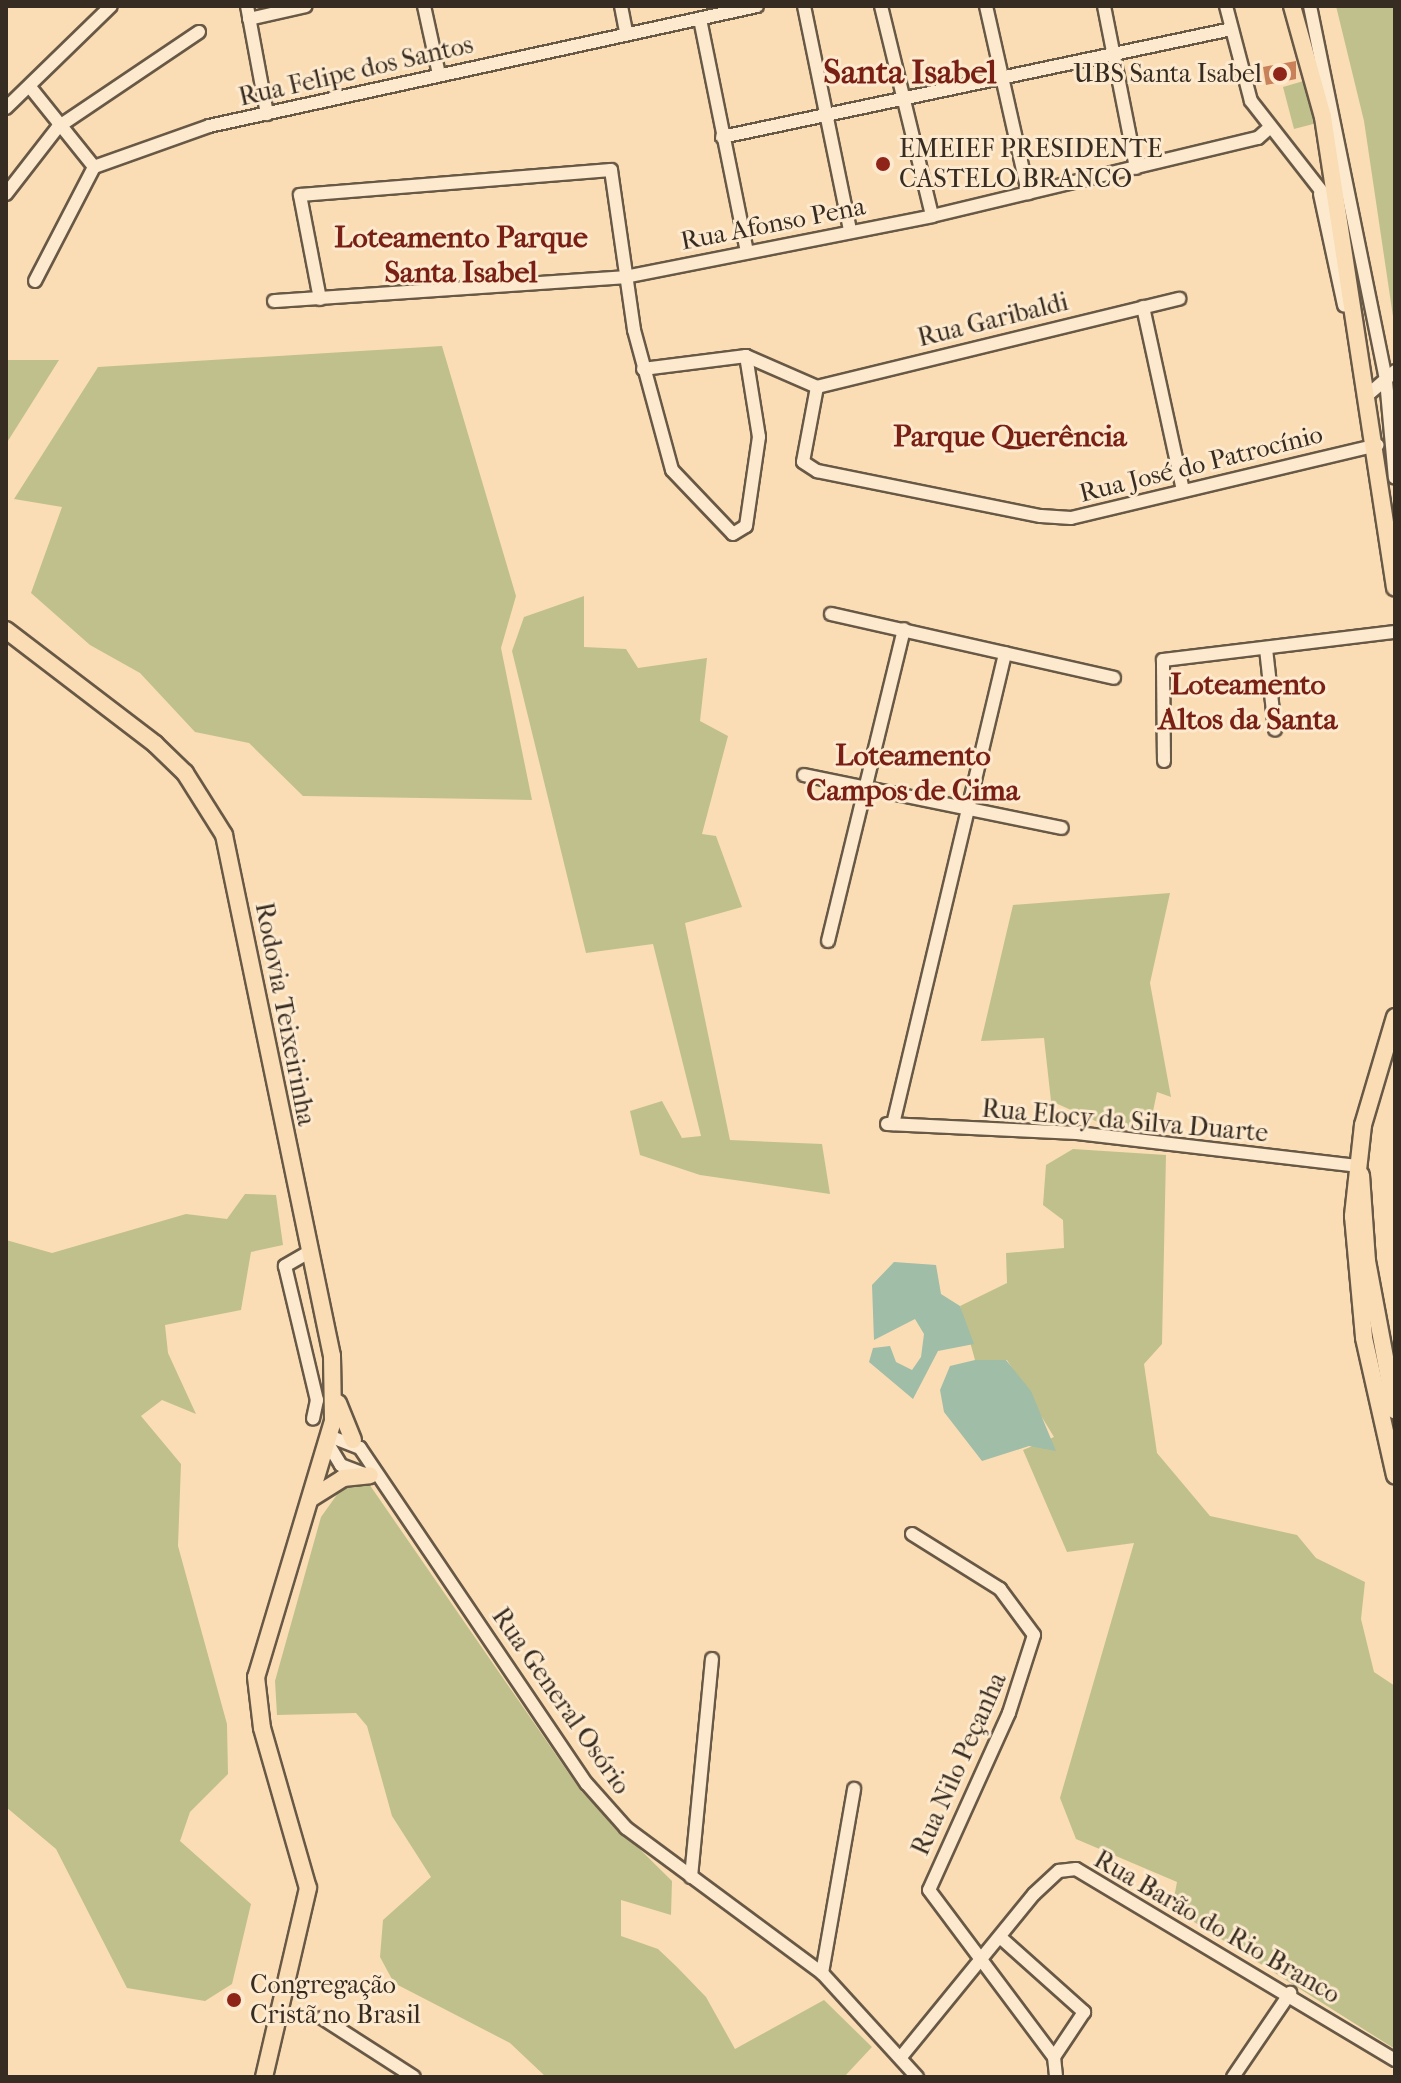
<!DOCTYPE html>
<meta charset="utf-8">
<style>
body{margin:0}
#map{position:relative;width:1401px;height:2083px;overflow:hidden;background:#faddb4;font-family:"IM FELL French Canon",serif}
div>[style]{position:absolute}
.green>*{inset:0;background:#c0c08c}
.water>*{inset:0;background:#9fbda7}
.building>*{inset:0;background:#c88159}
.roads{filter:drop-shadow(2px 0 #685846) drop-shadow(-2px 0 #685846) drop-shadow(0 2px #685846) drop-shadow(0 -2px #685846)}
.minor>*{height:12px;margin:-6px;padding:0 6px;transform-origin:6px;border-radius:6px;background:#fce9ce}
.major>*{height:16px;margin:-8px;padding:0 8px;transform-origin:8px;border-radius:8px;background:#faddb4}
.dots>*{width:22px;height:22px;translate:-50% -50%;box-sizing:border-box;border:4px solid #fce9ce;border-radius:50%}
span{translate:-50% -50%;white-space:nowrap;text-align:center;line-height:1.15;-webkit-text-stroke:6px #fce9ce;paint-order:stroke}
.street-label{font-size:26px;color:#372c21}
.poi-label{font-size:26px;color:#372c21}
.right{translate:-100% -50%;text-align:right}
.left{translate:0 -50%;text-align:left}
.quarter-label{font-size:30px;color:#7a1f14;font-weight:700}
.district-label{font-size:34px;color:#7a1f14;font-weight:700}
.frame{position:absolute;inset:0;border:8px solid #372c21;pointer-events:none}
</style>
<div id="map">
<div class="green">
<div style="clip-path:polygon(1336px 6px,1395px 6px,1395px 330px,1364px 121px)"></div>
<div style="clip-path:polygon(1307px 80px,1317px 123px,1294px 129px,1283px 87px)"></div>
<div style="clip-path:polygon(442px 346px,516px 596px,501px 648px,532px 800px,303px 796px,249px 743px,195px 732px,140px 673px,90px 645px,31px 593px,62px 507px,14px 499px,98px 367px)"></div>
<div style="clip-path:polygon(6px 360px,59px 360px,6px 444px)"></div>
<div style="clip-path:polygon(584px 596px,584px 647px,626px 649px,638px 668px,707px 658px,700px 721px,728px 736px,702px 834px,716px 836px,742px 907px,685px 923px,730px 1140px,822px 1144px,830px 1194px,700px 1175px,640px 1155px,630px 1111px,662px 1101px,682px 1138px,701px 1136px,653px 944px,586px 953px,512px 651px,524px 617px)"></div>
<div style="clip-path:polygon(1170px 893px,1150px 983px,1171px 1097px,1157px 1092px,1149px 1131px,1100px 1123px,1051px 1101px,1044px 1038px,981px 1041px,1013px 905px)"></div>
<div style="clip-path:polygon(1073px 1149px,1166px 1155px,1162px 1344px,1144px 1364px,1157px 1453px,1210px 1516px,1297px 1535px,1316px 1558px,1365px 1582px,1361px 1619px,1374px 1672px,1395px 1686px,1395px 2049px,1172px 1908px,1177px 1882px,1076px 1839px,1060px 1798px,1134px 1543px,1067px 1552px,1023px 1450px,1054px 1437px,1007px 1360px,975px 1360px,960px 1306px,1007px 1283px,1006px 1253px,1064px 1248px,1063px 1220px,1043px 1205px,1046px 1165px)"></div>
<div style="clip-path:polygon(245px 1194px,276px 1195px,283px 1245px,251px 1252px,241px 1310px,165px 1325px,168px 1353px,196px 1414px,162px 1400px,141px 1416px,181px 1464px,178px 1546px,227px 1724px,228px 1774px,190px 1812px,180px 1841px,251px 1904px,232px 1984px,205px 2001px,127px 1988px,56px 1849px,6px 1807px,6px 1240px,52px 1253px,186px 1214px,227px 1219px)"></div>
<div style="clip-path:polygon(367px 1481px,581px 1791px,672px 1881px,671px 1915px,621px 1900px,621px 1936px,658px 1949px,677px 1967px,706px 1997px,735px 2049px,824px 2000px,872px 2047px,844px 2077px,546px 2077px,510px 2043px,394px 1983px,380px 1957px,383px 1920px,431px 1877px,392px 1816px,367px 1726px,356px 1713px,277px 1715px,275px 1681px,321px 1517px,341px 1489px)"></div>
</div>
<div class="water">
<div style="clip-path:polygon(894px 1262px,936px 1265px,941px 1294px,960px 1306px,974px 1344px,938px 1351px,913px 1399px,869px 1362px,873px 1348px,890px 1346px,896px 1362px,912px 1370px,921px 1357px,924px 1334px,915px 1319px,874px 1340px,872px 1285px)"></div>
<div style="clip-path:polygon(975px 1360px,1006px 1360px,1031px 1391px,1056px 1451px,1029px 1446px,982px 1461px,944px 1412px,940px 1390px,950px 1366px)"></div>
</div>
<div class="building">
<div style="clip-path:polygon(1296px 61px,1296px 79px,1266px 85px,1263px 67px)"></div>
</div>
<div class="roads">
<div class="minor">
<div style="left:247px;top:6px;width:110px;rotate:79.5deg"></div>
<div style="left:424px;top:6px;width:70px;rotate:77.6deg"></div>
<div style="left:621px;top:6px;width:25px;rotate:79deg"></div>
<div style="left:804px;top:6px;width:229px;rotate:78.4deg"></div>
<div style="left:881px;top:6px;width:216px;rotate:76.3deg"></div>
<div style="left:986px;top:6px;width:192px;rotate:77.3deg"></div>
<div style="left:1104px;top:6px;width:165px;rotate:78.8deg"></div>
<div style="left:1226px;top:6px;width:98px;rotate:75.3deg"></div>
<div style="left:1251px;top:101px;width:140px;rotate:52deg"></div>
<div style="left:1310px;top:6px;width:382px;rotate:78.5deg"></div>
<div style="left:1386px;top:380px;width:98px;rotate:84.8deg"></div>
<div style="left:249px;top:19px;width:58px;rotate:-12.8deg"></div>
<div style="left:700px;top:19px;width:238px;rotate:78.6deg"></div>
<div style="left:30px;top:87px;width:102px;rotate:51.3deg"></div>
<div style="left:6px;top:108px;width:146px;rotate:-44.2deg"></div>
<div style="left:722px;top:137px;width:521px;rotate:-11.96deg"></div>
<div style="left:6px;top:194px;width:85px;rotate:-52.2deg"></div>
<div style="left:58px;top:127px;width:170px;rotate:-34deg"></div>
<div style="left:1320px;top:194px;width:114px;rotate:77.8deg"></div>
<div style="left:35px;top:281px;width:128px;rotate:-62.6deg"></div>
<div style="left:94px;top:167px;width:122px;rotate:-19.6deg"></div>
<div style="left:209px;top:126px;width:561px;rotate:-12.35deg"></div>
<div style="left:320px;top:299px;width:106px;rotate:-100.9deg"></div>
<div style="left:300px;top:195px;width:312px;rotate:-4.6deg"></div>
<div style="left:611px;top:170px;width:162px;rotate:81.8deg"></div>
<div style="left:634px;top:330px;width:145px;rotate:74.8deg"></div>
<div style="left:672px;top:470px;width:88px;rotate:46.4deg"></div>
<div style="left:733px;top:534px;width:15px;rotate:-32deg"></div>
<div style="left:746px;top:526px;width:90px;rotate:-81.7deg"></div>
<div style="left:759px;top:437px;width:82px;rotate:-99.1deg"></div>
<div style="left:274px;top:301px;width:352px;rotate:-3.9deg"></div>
<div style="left:625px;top:277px;width:313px;rotate:-11.2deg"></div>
<div style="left:932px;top:216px;width:335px;rotate:-13.5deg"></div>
<div style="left:1258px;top:138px;width:15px;rotate:-42deg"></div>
<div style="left:1143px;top:307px;width:187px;rotate:77.7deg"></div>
<div style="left:643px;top:369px;width:104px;rotate:-7.2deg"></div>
<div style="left:746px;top:356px;width:77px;rotate:23.6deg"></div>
<div style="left:817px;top:387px;width:76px;rotate:100.6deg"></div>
<div style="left:803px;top:462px;width:17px;rotate:33deg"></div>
<div style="left:817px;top:471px;width:228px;rotate:11.4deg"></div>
<div style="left:1041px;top:516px;width:30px;rotate:4deg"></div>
<div style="left:1071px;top:518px;width:315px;rotate:-13.4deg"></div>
<div style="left:817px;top:387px;width:373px;rotate:-13.7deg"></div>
<div style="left:1370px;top:393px;width:33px;rotate:-41deg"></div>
<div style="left:831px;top:614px;width:290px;rotate:12.7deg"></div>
<div style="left:1266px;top:649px;width:81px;rotate:83.6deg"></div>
<div style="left:1164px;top:761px;width:101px;rotate:-90.6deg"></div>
<div style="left:1163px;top:660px;width:234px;rotate:-6.9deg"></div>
<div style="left:804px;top:775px;width:263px;rotate:11.6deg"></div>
<div style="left:828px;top:941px;width:321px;rotate:-76.3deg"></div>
<div style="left:887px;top:1124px;width:190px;rotate:2.7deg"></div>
<div style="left:1077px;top:1133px;width:284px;rotate:6.7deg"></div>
<div style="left:893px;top:1124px;width:484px;rotate:-76.6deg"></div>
<div style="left:309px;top:1252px;width:28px;rotate:150deg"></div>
<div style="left:285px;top:1266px;width:138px;rotate:76.6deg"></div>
<div style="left:317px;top:1400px;width:19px;rotate:102deg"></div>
<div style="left:329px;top:1436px;width:33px;rotate:21deg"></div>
<div style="left:360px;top:1448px;width:405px;rotate:56deg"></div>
<div style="left:587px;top:1784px;width:59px;rotate:48.4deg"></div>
<div style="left:626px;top:1828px;width:244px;rotate:36.5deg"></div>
<div style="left:822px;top:1973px;width:141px;rotate:47.6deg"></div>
<div style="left:327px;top:1442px;width:27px;rotate:59deg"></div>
<div style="left:341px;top:1465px;width:26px;rotate:21deg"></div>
<div style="left:912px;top:1534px;width:104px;rotate:32deg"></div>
<div style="left:1000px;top:1589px;width:57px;rotate:53.5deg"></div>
<div style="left:1034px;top:1635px;width:82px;rotate:107.8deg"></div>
<div style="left:1009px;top:1713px;width:194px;rotate:114.3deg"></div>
<div style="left:929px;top:1890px;width:209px;rotate:53.2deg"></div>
<div style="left:1054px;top:2057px;width:20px;rotate:84deg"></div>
<div style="left:691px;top:1877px;width:219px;rotate:-84.5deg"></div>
<div style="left:1000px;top:1937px;width:113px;rotate:41.8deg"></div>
<div style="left:1084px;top:2012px;width:54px;rotate:123.7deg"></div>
<div style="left:822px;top:1973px;width:187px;rotate:-80.1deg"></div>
<div style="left:322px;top:2018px;width:109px;rotate:32.7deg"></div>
<div style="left:901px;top:2057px;width:210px;rotate:-50.8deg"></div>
<div style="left:1034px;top:1894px;width:34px;rotate:-43deg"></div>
<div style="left:1059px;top:1871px;width:17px;rotate:-7deg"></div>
<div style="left:1076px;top:1869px;width:372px;rotate:30.9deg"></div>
<div style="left:1233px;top:2077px;width:102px;rotate:-55.8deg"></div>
</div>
<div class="major">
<div style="left:1292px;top:6px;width:115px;rotate:74.4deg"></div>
<div style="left:1323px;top:117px;width:476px;rotate:81.3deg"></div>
<div style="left:6px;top:630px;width:188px;rotate:37.4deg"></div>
<div style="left:155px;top:744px;width:42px;rotate:44deg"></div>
<div style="left:185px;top:773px;width:73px;rotate:57.8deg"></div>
<div style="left:224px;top:835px;width:532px;rotate:78.29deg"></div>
<div style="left:332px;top:1356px;width:65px;rotate:89.1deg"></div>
<div style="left:333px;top:1421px;width:267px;rotate:106.7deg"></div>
<div style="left:256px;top:1677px;width:51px;rotate:83.3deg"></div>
<div style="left:262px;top:1728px;width:166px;rotate:74deg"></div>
<div style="left:308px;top:1888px;width:194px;rotate:103.1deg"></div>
<div style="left:1395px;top:1017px;width:113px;rotate:106.5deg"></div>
<div style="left:1363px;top:1125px;width:92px;rotate:96.3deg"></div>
<div style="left:1353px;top:1216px;width:122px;rotate:84.8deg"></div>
<div style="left:1364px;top:1338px;width:141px;rotate:77.3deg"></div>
<div style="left:1361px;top:1175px;width:86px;rotate:86deg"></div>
<div style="left:1367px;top:1261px;width:152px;rotate:79.4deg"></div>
<div style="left:338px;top:1403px;width:40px;rotate:68deg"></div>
<div style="left:310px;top:1499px;width:39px;rotate:-32deg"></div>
<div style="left:343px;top:1478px;width:27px;rotate:-6deg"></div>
</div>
</div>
<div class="dots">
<div style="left:1280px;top:74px;background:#8f2418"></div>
<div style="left:883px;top:164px;background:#8f2418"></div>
<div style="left:234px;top:2000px;background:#8f2418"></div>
</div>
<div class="street-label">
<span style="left:356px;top:71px;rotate:-13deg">Rua Felipe dos Santos</span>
<span style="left:773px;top:224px;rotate:-11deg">Rua Afonso Pena</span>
<span style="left:993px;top:320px;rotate:-14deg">Rua Garibaldi</span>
<span style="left:1201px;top:464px;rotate:-14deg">Rua José do Patrocínio</span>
<span style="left:285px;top:1014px;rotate:79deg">Rodovia Teixeirinha</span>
<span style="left:1125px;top:1121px;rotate:5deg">Rua Elocy da Silva Duarte</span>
<span style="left:561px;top:1701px;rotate:55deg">Rua General Osório</span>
<span style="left:959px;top:1764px;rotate:-66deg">Rua Nilo Peçanha</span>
<span style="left:1217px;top:1927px;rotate:30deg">Rua Barão do Rio Branco</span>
</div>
<div class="poi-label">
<span class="right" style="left:1262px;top:74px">UBS Santa Isabel</span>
<span class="left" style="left:899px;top:164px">EMEIEF PRESIDENTE<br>CASTELO BRANCO</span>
<span class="left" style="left:250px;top:2000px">Congregação<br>Cristã no Brasil</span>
</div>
<div class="quarter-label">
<span style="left:461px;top:255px">Loteamento Parque<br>Santa Isabel</span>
<span style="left:1010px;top:437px">Parque Querência</span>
<span style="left:1248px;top:702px">Loteamento<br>Altos da Santa</span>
<span style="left:913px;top:773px">Loteamento<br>Campos de Cima</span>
</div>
<div class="district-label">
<span style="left:910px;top:73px">Santa Isabel</span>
</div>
<div class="frame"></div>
</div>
